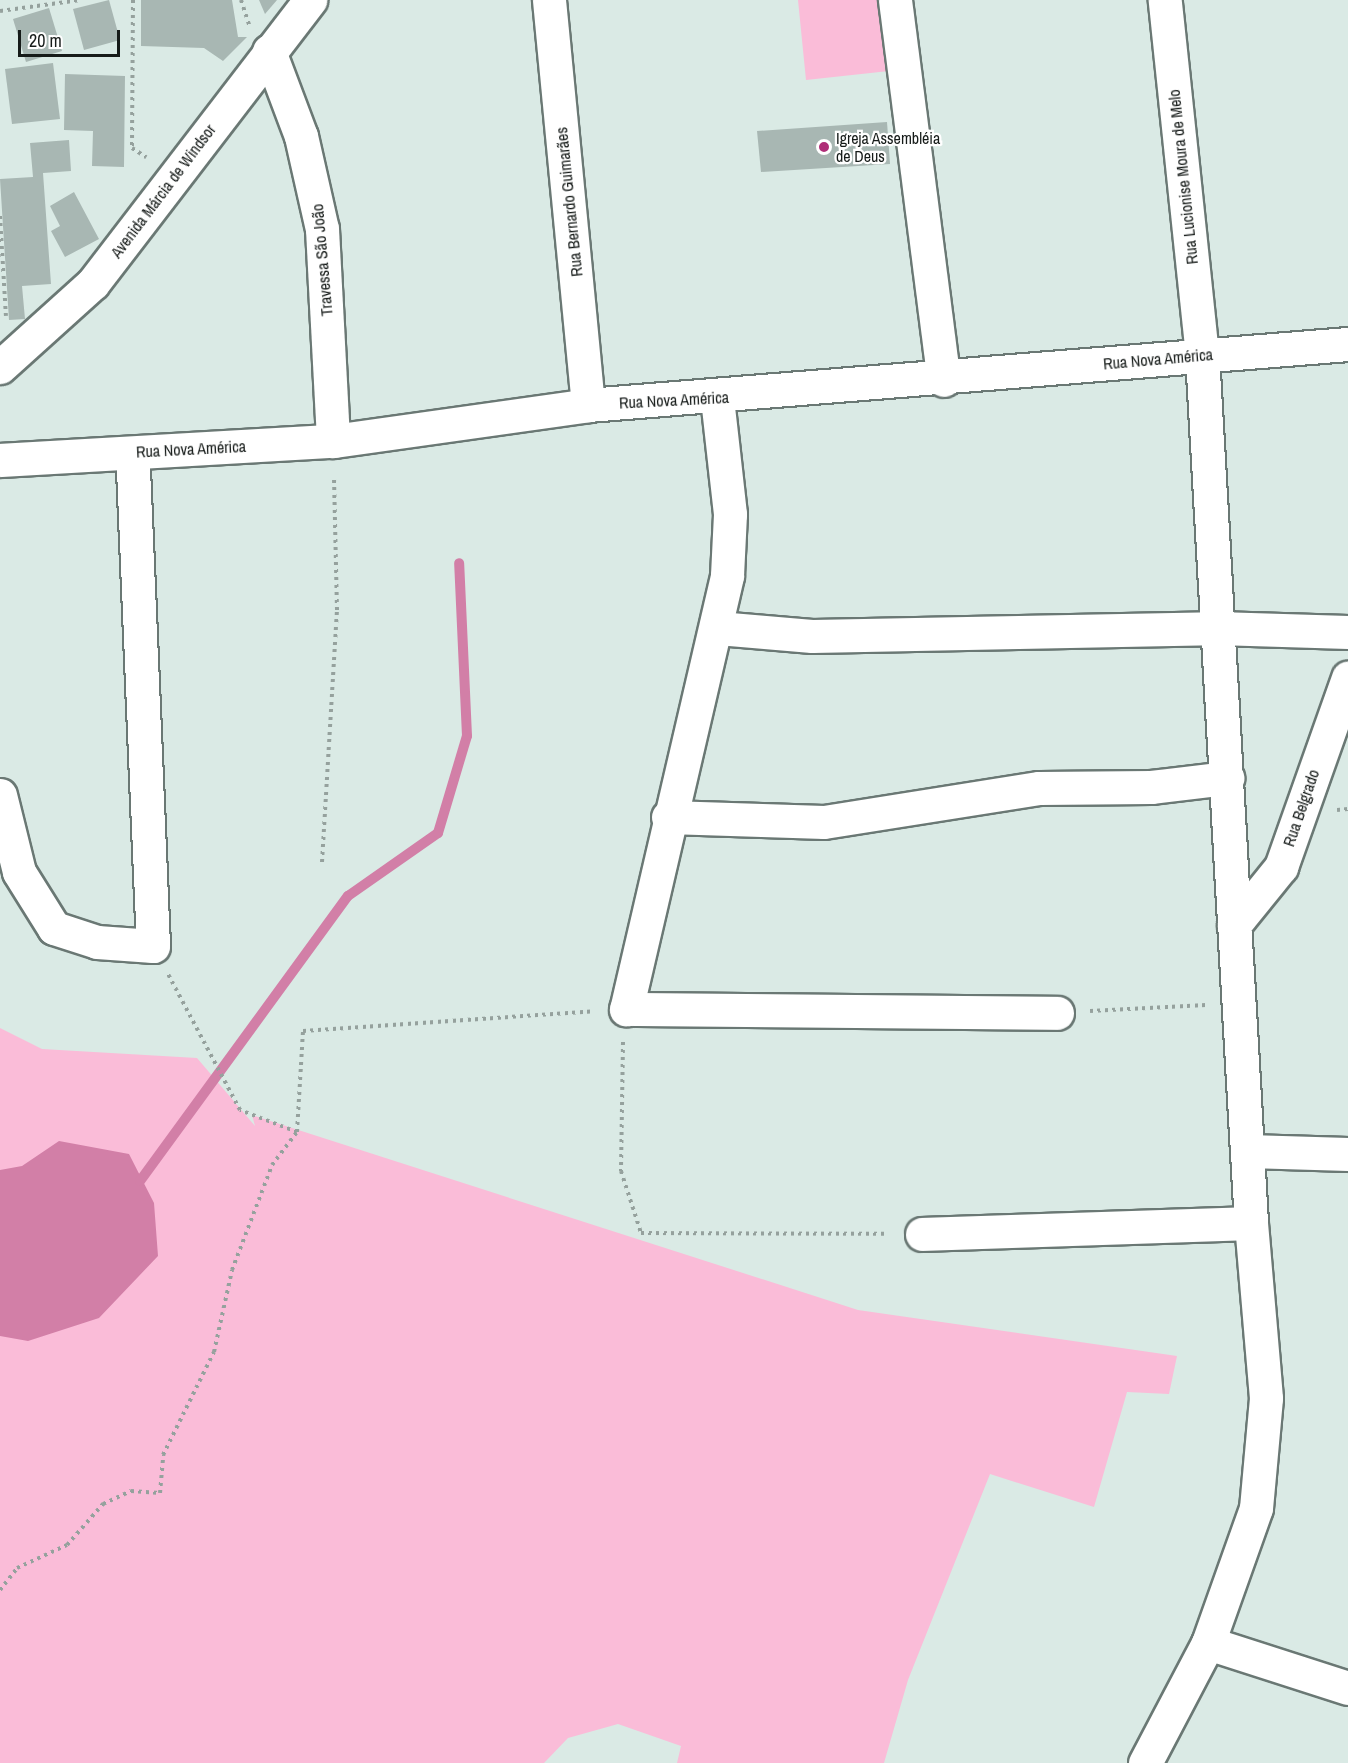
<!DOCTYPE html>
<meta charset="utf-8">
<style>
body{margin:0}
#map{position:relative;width:1348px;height:1763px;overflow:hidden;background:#daeae5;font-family:"Archivo Narrow",sans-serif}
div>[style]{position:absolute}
.green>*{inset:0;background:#fabcd8}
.water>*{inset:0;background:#d27fa7}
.stream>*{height:10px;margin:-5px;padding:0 5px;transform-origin:5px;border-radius:5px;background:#d27fa7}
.building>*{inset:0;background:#a8b7b3}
.path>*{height:4px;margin-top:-2px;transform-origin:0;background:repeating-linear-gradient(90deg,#95a19d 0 3px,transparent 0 7.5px)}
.roads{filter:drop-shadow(2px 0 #6a7874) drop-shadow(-2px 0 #6a7874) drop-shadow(0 2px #6a7874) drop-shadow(0 -2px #6a7874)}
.minor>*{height:33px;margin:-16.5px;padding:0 16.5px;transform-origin:16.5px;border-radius:16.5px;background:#fff}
.dots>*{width:16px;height:16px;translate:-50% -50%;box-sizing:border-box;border:3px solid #fff;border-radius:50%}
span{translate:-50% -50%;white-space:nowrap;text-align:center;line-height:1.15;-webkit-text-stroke:4.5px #fff;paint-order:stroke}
.poi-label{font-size:16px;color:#161b19}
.left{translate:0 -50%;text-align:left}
.street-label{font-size:16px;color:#161b19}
.scale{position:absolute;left:18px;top:30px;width:102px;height:27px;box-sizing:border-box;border:3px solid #161b19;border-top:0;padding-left:8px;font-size:18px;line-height:21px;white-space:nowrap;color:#161b19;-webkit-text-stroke:4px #fff;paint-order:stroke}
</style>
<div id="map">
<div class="green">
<div style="clip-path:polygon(798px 0,881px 0,889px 71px,806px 80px)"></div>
<div style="clip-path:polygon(0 1028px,42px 1049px,197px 1058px,255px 1126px,252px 1115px,858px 1310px,1177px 1356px,1169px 1394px,1127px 1392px,1094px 1507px,990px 1474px,908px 1680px,884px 1763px,677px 1763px,681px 1746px,618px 1724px,568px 1738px,544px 1763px,0 1763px)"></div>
</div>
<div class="water">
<div style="clip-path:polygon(59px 1141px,129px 1154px,154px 1203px,158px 1256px,99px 1318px,28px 1341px,0 1336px,0 1170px,22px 1166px)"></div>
</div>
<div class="stream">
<div style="left:140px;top:1181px;width:353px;rotate:-53.9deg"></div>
<div style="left:348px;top:896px;width:110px;rotate:-35deg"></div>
<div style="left:438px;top:833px;width:101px;rotate:-73.4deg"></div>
<div style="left:467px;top:736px;width:173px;rotate:-92.6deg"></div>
</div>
<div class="building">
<div style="clip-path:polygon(109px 0,120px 40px,84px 50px,73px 9px)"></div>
<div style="clip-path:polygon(141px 0,232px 0,238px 37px,247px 37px,223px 61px,204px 48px,141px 46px)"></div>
<div style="clip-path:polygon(259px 0,277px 0,265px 14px)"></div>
<div style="clip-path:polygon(49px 8px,62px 51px,26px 62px,13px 19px)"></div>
<div style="clip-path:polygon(53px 63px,60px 119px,12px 124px,5px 69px)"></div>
<div style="clip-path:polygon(65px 74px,125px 76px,124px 167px,92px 166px,93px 131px,64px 130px)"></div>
<div style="clip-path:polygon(887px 122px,890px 164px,761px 172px,757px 131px)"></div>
<div style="clip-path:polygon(69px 140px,71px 171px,43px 173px,51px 284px,22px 286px,25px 319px,9px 320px,0 179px,33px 177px,30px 143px)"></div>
<div style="clip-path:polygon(74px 192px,99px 239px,65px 257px,51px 231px,60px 226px,50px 206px)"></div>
</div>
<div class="path">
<div style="left:133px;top:0;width:148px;rotate:90.4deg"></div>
<div style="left:132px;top:148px;width:17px;rotate:33deg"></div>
<div style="left:241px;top:0;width:26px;rotate:72deg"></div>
<div style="left:0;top:11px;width:81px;rotate:-7.8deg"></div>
<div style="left:0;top:216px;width:100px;rotate:86.6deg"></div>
<div style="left:1337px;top:810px;width:11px;rotate:-5deg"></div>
<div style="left:322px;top:862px;width:252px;rotate:-86.6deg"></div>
<div style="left:337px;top:610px;width:135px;rotate:-91.3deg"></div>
<div style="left:1090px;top:1011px;width:116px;rotate:-3deg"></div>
<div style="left:623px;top:1042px;width:129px;rotate:90.9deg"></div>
<div style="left:621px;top:1171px;width:65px;rotate:72.1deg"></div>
<div style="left:641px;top:1233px;width:247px;rotate:0.2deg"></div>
<div style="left:297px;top:1132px;width:101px;rotate:-86.6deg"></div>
<div style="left:303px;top:1031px;width:292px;rotate:-3.9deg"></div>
<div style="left:0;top:1590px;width:28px;rotate:-52deg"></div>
<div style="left:17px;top:1568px;width:55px;rotate:-24.7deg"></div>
<div style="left:67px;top:1545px;width:55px;rotate:-48.7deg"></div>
<div style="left:103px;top:1504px;width:31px;rotate:-25deg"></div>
<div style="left:131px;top:1491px;width:29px;rotate:4deg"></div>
<div style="left:160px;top:1493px;width:38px;rotate:-85deg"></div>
<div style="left:163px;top:1455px;width:115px;rotate:-63.7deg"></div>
<div style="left:214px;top:1352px;width:84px;rotate:-77.6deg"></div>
<div style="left:232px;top:1270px;width:112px;rotate:-69.1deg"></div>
<div style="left:272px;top:1165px;width:41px;rotate:-52.9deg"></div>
<div style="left:297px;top:1132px;width:61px;rotate:-158.9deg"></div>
<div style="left:240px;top:1110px;width:154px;rotate:-117.9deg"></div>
</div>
<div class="roads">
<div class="minor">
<div style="left:549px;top:0;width:407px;rotate:84.5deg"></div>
<div style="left:895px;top:0;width:383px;rotate:82.7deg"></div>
<div style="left:269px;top:51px;width:91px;rotate:69.4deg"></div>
<div style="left:301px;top:136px;width:95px;rotate:77.3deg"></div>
<div style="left:322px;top:229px;width:212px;rotate:87deg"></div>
<div style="left:0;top:367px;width:125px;rotate:-42.1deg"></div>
<div style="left:93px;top:283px;width:357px;rotate:-52.5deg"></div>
<div style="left:717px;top:398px;width:117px;rotate:83.6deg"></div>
<div style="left:730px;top:514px;width:62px;rotate:92.8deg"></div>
<div style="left:727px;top:576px;width:445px;rotate:103.1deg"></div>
<div style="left:626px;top:1009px;width:431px;rotate:0.5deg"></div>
<div style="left:0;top:460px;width:334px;rotate:-3.3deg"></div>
<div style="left:333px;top:441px;width:258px;rotate:-8deg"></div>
<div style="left:588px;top:405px;width:762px;rotate:-4.59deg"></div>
<div style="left:718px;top:628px;width:94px;rotate:4.9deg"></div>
<div style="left:812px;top:636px;width:405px;rotate:-1.1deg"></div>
<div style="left:1217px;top:628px;width:131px;rotate:1.7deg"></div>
<div style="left:0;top:795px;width:79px;rotate:76.1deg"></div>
<div style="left:19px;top:872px;width:66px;rotate:58deg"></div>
<div style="left:54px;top:928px;width:45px;rotate:18deg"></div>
<div style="left:97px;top:942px;width:56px;rotate:4.1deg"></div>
<div style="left:153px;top:946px;width:493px;rotate:-92.4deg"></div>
<div style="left:668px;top:817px;width:156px;rotate:1.8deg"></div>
<div style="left:824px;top:822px;width:218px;rotate:-9deg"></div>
<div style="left:1039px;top:788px;width:112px;rotate:-0.5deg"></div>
<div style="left:1151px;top:787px;width:77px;rotate:-6.8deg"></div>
<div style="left:1234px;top:925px;width:75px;rotate:-51deg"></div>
<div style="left:1281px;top:867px;width:201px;rotate:-70.5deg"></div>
<div style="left:1248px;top:1151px;width:100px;rotate:1.7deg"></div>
<div style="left:922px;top:1234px;width:329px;rotate:-1.9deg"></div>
<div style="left:1208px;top:1643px;width:147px;rotate:17.8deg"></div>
<div style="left:1145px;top:1763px;width:136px;rotate:-62.3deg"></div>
<div style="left:1208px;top:1643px;width:143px;rotate:-70.4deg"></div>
<div style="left:1256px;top:1508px;width:110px;rotate:-84.8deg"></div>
<div style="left:1266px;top:1398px;width:176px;rotate:-94.9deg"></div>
<div style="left:1251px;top:1223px;width:869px;rotate:-93.23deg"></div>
<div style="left:1202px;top:355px;width:357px;rotate:-96deg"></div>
</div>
</div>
<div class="dots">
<div style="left:824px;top:147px;background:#af2d77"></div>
</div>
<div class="poi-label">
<span class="left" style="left:836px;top:147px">Igreja Assembléia<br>de Deus</span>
</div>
<div class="street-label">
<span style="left:1183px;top:177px;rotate:-96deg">Rua Lucionise Moura de Melo</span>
<span style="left:163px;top:191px;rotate:-53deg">Avenida Márcia de Windsor</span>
<span style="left:569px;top:202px;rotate:-96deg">Rua Bernardo Guimarães</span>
<span style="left:322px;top:260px;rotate:-95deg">Travessa São João</span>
<span style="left:1158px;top:359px;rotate:-5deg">Rua Nova América</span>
<span style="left:674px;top:400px;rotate:-3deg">Rua Nova América</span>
<span style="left:191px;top:449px;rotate:-3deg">Rua Nova América</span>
<span style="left:1301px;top:808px;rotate:-71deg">Rua Belgrado</span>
</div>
<div class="scale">20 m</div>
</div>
